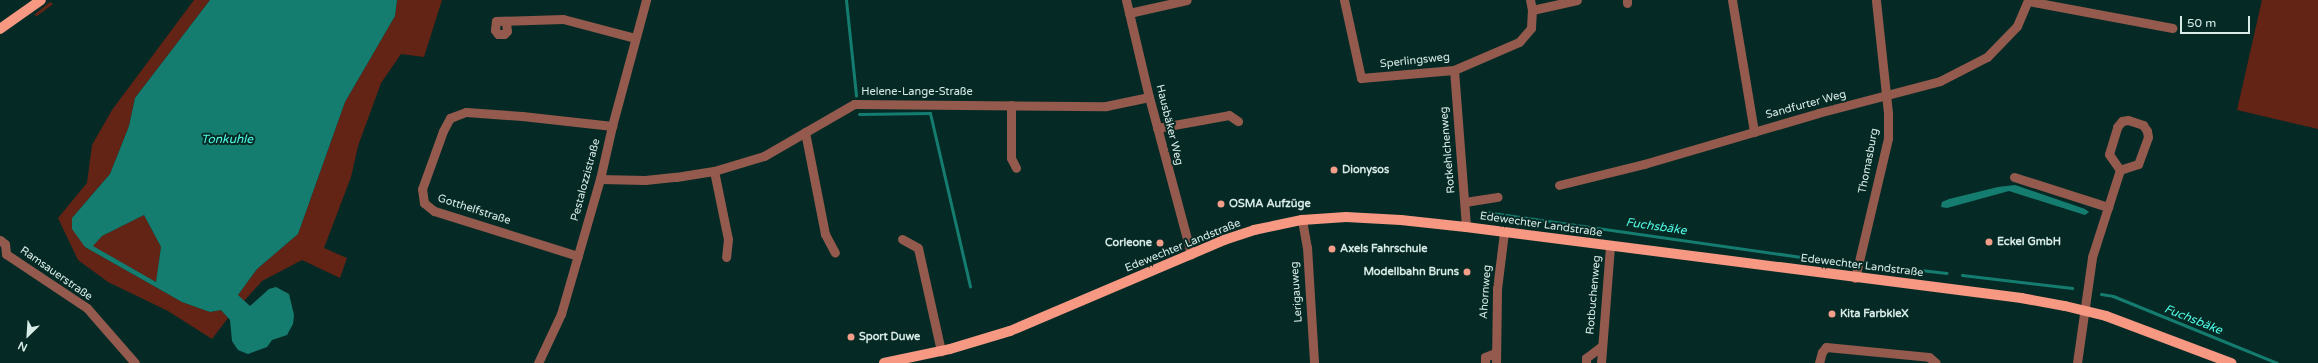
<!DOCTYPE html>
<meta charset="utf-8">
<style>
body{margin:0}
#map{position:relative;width:2318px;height:363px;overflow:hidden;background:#052a25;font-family:"Varela Round",sans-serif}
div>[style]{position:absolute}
.green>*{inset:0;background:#632315}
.water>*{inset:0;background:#157d70}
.stream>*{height:3px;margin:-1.5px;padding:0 1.5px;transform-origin:1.5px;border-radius:1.5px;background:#157d70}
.minor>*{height:9px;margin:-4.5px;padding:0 4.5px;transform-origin:4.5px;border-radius:4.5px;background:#935a4d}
.major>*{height:10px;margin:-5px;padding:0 5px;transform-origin:5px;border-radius:5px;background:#f69882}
.dots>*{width:11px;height:11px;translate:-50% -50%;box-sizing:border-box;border:2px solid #052a25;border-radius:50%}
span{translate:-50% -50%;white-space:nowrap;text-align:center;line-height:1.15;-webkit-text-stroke:4px #052a25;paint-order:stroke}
.street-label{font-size:11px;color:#d8ebe7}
.poi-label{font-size:11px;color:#d8ebe7;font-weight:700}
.left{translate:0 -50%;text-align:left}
.right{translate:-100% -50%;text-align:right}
.water-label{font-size:12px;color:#4ffce5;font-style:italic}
.north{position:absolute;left:8px;top:315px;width:40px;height:40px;-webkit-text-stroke:3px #052a25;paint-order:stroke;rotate:205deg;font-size:11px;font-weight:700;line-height:16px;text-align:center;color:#d8ebe7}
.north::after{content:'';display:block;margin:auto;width:14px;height:18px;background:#d8ebe7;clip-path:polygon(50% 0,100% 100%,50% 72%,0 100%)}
.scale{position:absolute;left:2180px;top:16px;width:70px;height:18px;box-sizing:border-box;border:2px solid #d8ebe7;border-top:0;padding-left:5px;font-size:12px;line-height:14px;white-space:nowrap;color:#d8ebe7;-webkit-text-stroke:3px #052a25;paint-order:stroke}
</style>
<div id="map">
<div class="green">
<div style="clip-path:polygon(194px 0,210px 0,135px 98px,129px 126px,110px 174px,72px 218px,85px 247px,182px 302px,210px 312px,221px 310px,228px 318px,212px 339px,168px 311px,108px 282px,78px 260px,58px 218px,87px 183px,92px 145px,112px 110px)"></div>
<div style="clip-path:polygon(397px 0,442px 0,424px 57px,401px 54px,381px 83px,358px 146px,351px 177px,324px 248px,347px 258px,340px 278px,302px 260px,262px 281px,244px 301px,238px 295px,257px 269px,298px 234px,345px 102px,395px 16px)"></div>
<div style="clip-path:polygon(2262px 0,2318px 0,2318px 129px,2237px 110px)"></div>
<div style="clip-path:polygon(50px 2px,53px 4px,37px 16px,34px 15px)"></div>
<div style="clip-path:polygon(144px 215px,161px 247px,156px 282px,92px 246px,102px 236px)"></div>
</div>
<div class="water">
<div style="clip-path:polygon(evenodd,210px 0,397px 0,395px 16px,345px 102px,298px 234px,257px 269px,238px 295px,250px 306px,269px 289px,276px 287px,289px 294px,294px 315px,293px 324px,287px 335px,272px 340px,267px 347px,248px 354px,238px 350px,232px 341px,230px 320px,221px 310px,210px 312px,182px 302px,85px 247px,72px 229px,72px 218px,110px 174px,129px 126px,135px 98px,210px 0,144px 215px,161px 247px,156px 282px,93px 246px,102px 236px,144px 215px)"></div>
<div style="clip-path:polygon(2015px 185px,2085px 209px,2089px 212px,2085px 215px,2009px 191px,1947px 208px,1941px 207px,1942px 202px,1949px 199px,1998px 187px)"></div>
</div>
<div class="stream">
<div style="left:846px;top:0;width:96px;rotate:84deg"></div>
<div style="left:859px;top:114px;width:71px;rotate:-0.8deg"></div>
<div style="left:930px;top:113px;width:178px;rotate:77deg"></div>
<div style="left:1485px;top:212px;width:341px;rotate:8.1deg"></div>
<div style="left:1886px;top:266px;width:61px;rotate:6.5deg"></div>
<div style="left:1962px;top:275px;width:111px;rotate:6.7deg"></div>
<div style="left:2101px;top:294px;width:12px;rotate:9deg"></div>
<div style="left:2113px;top:296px;width:177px;rotate:22.2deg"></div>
</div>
<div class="minor">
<div style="left:1126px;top:0;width:100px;rotate:76.7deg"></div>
<div style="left:1149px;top:97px;width:163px;rotate:75deg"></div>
<div style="left:1344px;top:0;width:80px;rotate:77.7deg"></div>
<div style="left:1361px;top:78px;width:93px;rotate:-4.9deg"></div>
<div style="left:1454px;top:70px;width:71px;rotate:-23.3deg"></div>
<div style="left:1519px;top:42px;width:18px;rotate:-49deg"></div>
<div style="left:1531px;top:28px;width:18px;rotate:-87deg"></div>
<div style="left:1532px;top:10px;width:10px;rotate:-101deg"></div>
<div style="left:1627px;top:0;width:3px;rotate:90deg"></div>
<div style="left:1732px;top:0;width:134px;rotate:80.5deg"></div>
<div style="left:2028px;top:1px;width:147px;rotate:10.6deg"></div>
<div style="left:1532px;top:10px;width:46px;rotate:-12.5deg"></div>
<div style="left:1129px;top:13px;width:59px;rotate:-12.6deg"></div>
<div style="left:506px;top:22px;width:9px;rotate:84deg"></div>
<div style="left:507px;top:31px;width:4px;rotate:135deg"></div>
<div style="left:504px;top:34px;width:6px;rotate:180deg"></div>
<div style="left:498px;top:34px;width:5px;rotate:-127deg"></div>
<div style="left:495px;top:30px;width:9px;rotate:-84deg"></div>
<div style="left:496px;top:21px;width:67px;rotate:-1.7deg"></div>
<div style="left:563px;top:19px;width:74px;rotate:14.8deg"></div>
<div style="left:1454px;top:70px;width:157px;rotate:85.6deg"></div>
<div style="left:1011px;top:105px;width:53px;rotate:90deg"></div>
<div style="left:1011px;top:158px;width:11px;rotate:63deg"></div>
<div style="left:2128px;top:120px;width:16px;rotate:18deg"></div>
<div style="left:2143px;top:125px;width:7px;rotate:56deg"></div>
<div style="left:2147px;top:131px;width:6px;rotate:81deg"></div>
<div style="left:2148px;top:137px;width:29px;rotate:110deg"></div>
<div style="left:2138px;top:164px;width:19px;rotate:162deg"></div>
<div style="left:2120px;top:170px;width:19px;rotate:-125deg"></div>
<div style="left:2109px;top:154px;width:28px;rotate:-73deg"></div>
<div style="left:2117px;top:127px;width:8px;rotate:-50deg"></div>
<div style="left:2122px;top:121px;width:6px;rotate:-9deg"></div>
<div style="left:1157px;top:128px;width:73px;rotate:-10.2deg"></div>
<div style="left:1229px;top:115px;width:11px;rotate:34deg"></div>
<div style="left:805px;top:132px;width:104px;rotate:78.9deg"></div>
<div style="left:825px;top:234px;width:21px;rotate:62deg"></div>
<div style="left:714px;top:171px;width:69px;rotate:78.4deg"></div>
<div style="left:728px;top:239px;width:18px;rotate:96deg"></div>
<div style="left:2014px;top:177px;width:99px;rotate:17.7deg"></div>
<div style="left:600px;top:179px;width:45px;rotate:1.3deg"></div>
<div style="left:645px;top:180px;width:31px;rotate:-6deg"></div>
<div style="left:676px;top:177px;width:38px;rotate:-9deg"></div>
<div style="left:714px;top:171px;width:52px;rotate:-16.7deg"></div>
<div style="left:764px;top:156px;width:104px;rotate:-30deg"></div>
<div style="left:854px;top:104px;width:252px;rotate:0.5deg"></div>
<div style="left:1106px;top:106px;width:44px;rotate:-11.8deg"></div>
<div style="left:1559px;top:185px;width:88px;rotate:-13.9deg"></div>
<div style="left:1644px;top:164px;width:181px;rotate:-16.3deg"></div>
<div style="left:1818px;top:113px;width:126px;rotate:-14.7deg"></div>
<div style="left:1940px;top:81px;width:53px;rotate:-27.1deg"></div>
<div style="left:1987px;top:57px;width:43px;rotate:-45.9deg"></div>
<div style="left:2017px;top:26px;width:28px;rotate:-67deg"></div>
<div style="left:1465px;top:202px;width:33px;rotate:-9deg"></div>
<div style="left:1302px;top:220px;width:27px;rotate:80deg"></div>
<div style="left:1307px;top:247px;width:116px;rotate:86.5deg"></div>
<div style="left:902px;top:239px;width:18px;rotate:29deg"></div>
<div style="left:918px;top:248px;width:106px;rotate:77.4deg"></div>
<div style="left:0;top:240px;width:6px;rotate:39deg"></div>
<div style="left:5px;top:244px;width:10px;rotate:84deg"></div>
<div style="left:6px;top:254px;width:97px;rotate:33.7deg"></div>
<div style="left:87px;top:308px;width:73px;rotate:48.9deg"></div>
<div style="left:578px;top:256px;width:151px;rotate:-162.6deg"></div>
<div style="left:434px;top:211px;width:13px;rotate:-141deg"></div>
<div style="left:424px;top:203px;width:14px;rotate:-98deg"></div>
<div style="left:422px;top:189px;width:62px;rotate:-70.1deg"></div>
<div style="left:443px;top:131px;width:15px;rotate:-62deg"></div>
<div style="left:450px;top:118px;width:17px;rotate:-21deg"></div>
<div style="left:466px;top:112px;width:56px;rotate:4.1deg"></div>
<div style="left:522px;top:116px;width:91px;rotate:6.3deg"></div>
<div style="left:1855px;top:278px;width:144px;rotate:-76.7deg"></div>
<div style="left:1888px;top:138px;width:25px;rotate:-90deg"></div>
<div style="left:1888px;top:113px;width:114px;rotate:-96.1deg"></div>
<div style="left:538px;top:363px;width:54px;rotate:-64.9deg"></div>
<div style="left:561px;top:314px;width:141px;rotate:-73.9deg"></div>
<div style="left:600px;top:179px;width:54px;rotate:-77.2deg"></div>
<div style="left:612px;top:126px;width:131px;rotate:-74.9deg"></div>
<div style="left:1485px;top:363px;width:6px;rotate:-90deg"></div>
<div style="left:1485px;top:357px;width:11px;rotate:-22deg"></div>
<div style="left:1496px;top:363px;width:74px;rotate:-89.2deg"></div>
<div style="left:1497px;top:289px;width:57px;rotate:-83deg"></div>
<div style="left:1586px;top:363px;width:5px;rotate:-90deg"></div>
<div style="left:1586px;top:358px;width:20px;rotate:-37deg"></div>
<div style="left:1601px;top:363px;width:117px;rotate:-85.6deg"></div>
<div style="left:1819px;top:363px;width:11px;rotate:-75deg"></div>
<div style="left:1822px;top:352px;width:6px;rotate:-51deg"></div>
<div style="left:1826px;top:347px;width:103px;rotate:5.5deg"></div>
<div style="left:1929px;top:357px;width:9px;rotate:41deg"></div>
<div style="left:2077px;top:363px;width:107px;rotate:-81.9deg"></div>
<div style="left:2092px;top:257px;width:91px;rotate:-72.2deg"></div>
</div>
<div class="major">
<div style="left:0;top:29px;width:50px;rotate:-35.3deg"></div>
<div style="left:884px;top:363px;width:67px;rotate:-12deg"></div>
<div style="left:950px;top:349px;width:63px;rotate:-16.7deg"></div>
<div style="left:1010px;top:331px;width:233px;rotate:-23deg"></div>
<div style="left:1224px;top:240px;width:32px;rotate:-18deg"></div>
<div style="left:1254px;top:230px;width:49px;rotate:-11.8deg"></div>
<div style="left:1302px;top:220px;width:44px;rotate:-3.9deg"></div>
<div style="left:1346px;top:217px;width:55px;rotate:3.1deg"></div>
<div style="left:1401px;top:220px;width:65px;rotate:6.1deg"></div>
<div style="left:1466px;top:227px;width:560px;rotate:7.29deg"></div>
<div style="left:2021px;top:298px;width:45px;rotate:10.3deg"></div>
<div style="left:2065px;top:306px;width:42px;rotate:13.7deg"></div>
<div style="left:2106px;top:316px;width:134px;rotate:20.6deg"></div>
</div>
<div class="dots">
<div style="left:1334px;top:170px;background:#f49e89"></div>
<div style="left:1221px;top:204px;background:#f49e89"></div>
<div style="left:1989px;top:242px;background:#f49e89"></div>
<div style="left:1160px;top:243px;background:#f49e89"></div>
<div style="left:1332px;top:249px;background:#f49e89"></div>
<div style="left:1467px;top:272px;background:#f49e89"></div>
<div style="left:1832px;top:314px;background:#f49e89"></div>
<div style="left:851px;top:337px;background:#f49e89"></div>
</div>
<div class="street-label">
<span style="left:1415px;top:61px;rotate:-6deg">Sperlingsweg</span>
<span style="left:917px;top:92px">Helene-Lange-Straße</span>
<span style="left:1806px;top:105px;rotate:-15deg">Sandfurter Weg</span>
<span style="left:1169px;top:125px;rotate:76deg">Hausbäker Weg</span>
<span style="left:1448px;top:150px;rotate:-95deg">Rotkehlchenweg</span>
<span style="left:1869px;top:161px;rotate:-79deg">Thomasburg</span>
<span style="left:586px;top:180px;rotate:-75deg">Pestalozzistraße</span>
<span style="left:474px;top:210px;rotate:18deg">Gotthelfstraße</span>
<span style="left:1541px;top:225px;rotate:8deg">Edewechter Landstraße</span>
<span style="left:1183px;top:246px;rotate:-22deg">Edewechter Landstraße</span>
<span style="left:1862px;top:266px;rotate:7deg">Edewechter Landstraße</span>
<span style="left:56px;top:274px;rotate:35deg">Ramsauerstraße</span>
<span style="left:1297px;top:292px;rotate:-94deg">Lerigauweg</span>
<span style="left:1486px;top:292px;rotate:-86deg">Ahornweg</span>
<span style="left:1594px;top:295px;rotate:-85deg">Rotbuchenweg</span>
</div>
<div class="poi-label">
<span class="left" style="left:1342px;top:170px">Dionysos</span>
<span class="left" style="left:1229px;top:204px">OSMA Aufzüge</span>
<span class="left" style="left:1997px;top:242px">Eckel GmbH</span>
<span class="right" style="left:1152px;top:243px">Corleone</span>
<span class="left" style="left:1340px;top:249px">Axels Fahrschule</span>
<span class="right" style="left:1459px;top:272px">Modellbahn Bruns</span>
<span class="left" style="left:1840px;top:314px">Kita FarbkleX</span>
<span class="left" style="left:859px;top:337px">Sport Duwe</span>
</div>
<div class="water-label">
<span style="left:227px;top:140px">Tonkuhle</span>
<span style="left:1656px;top:227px;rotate:8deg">Fuchsbäke</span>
<span style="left:2193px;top:320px;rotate:22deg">Fuchsbäke</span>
</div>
<div class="north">N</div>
<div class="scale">50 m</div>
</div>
